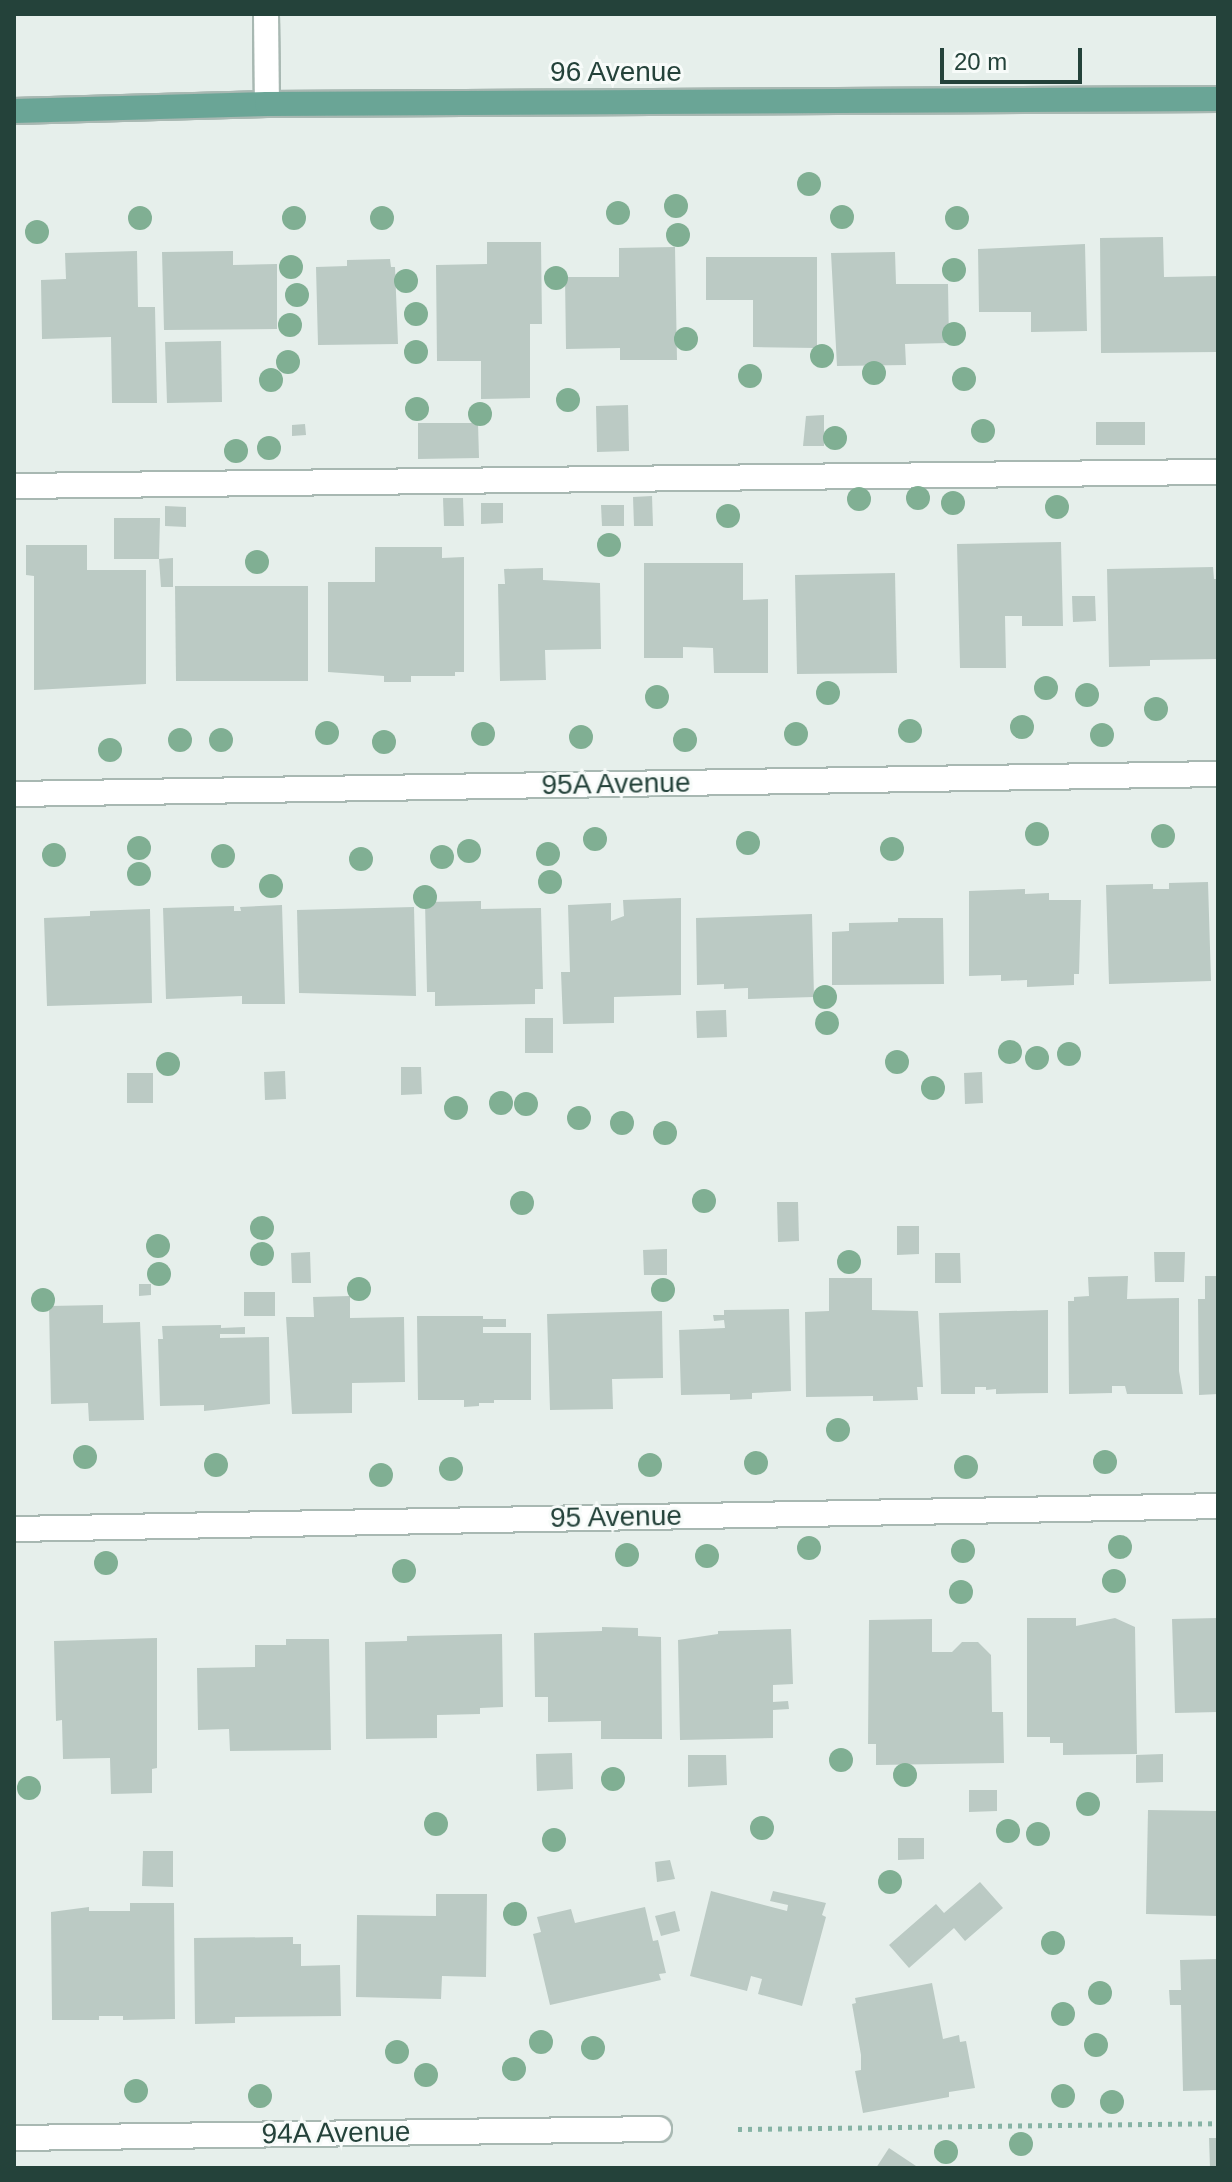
<!DOCTYPE html>
<style>
body{margin:0}
#map{position:relative;width:1232px;height:2182px;overflow:hidden;background:#e6efeb;font-family:Helvetica,sans-serif}
div>[style]{position:absolute}
.building>*{inset:0;background:#bbcac4}
.path>*{height:5px;margin-top:-2.5px;transform-origin:0;background:repeating-linear-gradient(90deg,#86b3a5 0 4px,transparent 0 10px)}
.roads{filter:drop-shadow(2px 0 #a8b8b2) drop-shadow(-2px 0 #a8b8b2) drop-shadow(0 2px #a8b8b2) drop-shadow(0 -2px #a8b8b2)}
.minor>*{height:24px;margin:-12px;padding:0 12px;transform-origin:12px;border-radius:12px;background:#fff}
.major>*{height:24px;margin:-12px;padding:0 12px;transform-origin:12px;border-radius:12px;background:#6aa596}
.trees>*{width:24px;height:24px;margin:-12px;border-radius:50%;background:#80af93}
span{translate:-50% -50%;white-space:nowrap;text-align:center;line-height:1.15;-webkit-text-stroke:6px #f7fbf9;paint-order:stroke}
.street-label{font-size:28px;color:#24423a}
.frame{position:absolute;inset:0;border:16px solid #24423a;pointer-events:none}
.scale{position:absolute;left:940px;top:48px;width:142px;height:36px;box-sizing:border-box;border:4px solid #24423a;border-top:0;padding-left:10px;font-size:24px;line-height:28px;white-space:nowrap;color:#24423a;-webkit-text-stroke:6px #f7fbf9;paint-order:stroke}
</style>
<div id="map">
<div class="building">
<div style="clip-path:polygon(1163px 237px,1164px 277px,1218px 276px,1218px 352px,1101px 353px,1100px 238px)"></div>
<div style="clip-path:polygon(487px 242px,541px 242px,542px 324px,530px 324px,530px 398px,481px 399px,481px 361px,437px 361px,436px 265px,487px 264px)"></div>
<div style="clip-path:polygon(1085px 244px,1087px 331px,1031px 332px,1031px 312px,979px 312px,978px 249px)"></div>
<div style="clip-path:polygon(675px 247px,677px 360px,620px 360px,620px 348px,566px 349px,565px 277px,619px 277px,619px 248px)"></div>
<div style="clip-path:polygon(137px 251px,138px 307px,155px 307px,157px 403px,112px 403px,111px 337px,42px 339px,41px 280px,66px 279px,65px 253px)"></div>
<div style="clip-path:polygon(233px 251px,233px 265px,277px 264px,277px 329px,164px 330px,162px 252px)"></div>
<div style="clip-path:polygon(895px 252px,896px 284px,948px 284px,949px 343px,905px 344px,906px 365px,837px 366px,831px 253px)"></div>
<div style="clip-path:polygon(706px 257px,817px 257px,817px 348px,753px 347px,753px 300px,706px 300px)"></div>
<div style="clip-path:polygon(390px 259px,391px 267px,395px 267px,398px 344px,318px 345px,316px 267px,347px 266px,347px 260px)"></div>
<div style="clip-path:polygon(221px 341px,222px 402px,167px 403px,165px 342px)"></div>
<div style="clip-path:polygon(628px 405px,629px 451px,597px 452px,596px 406px)"></div>
<div style="clip-path:polygon(824px 415px,824px 446px,803px 446px,806px 416px)"></div>
<div style="clip-path:polygon(1096px 422px,1145px 422px,1145px 445px,1096px 445px)"></div>
<div style="clip-path:polygon(418px 423px,478px 423px,479px 458px,418px 459px)"></div>
<div style="clip-path:polygon(305px 424px,306px 435px,292px 436px,292px 425px)"></div>
<div style="clip-path:polygon(652px 496px,653px 526px,634px 526px,633px 497px)"></div>
<div style="clip-path:polygon(443px 498px,463px 498px,464px 526px,444px 526px)"></div>
<div style="clip-path:polygon(481px 503px,503px 503px,503px 523px,481px 524px)"></div>
<div style="clip-path:polygon(601px 505px,624px 505px,624px 526px,602px 526px)"></div>
<div style="clip-path:polygon(165px 506px,186px 507px,186px 527px,165px 526px)"></div>
<div style="clip-path:polygon(114px 518px,160px 518px,159px 559px,173px 558px,173px 587px,161px 587px,159px 559px,114px 559px)"></div>
<div style="clip-path:polygon(1061px 542px,1063px 626px,1022px 626px,1022px 616px,1005px 616px,1006px 668px,960px 668px,957px 544px)"></div>
<div style="clip-path:polygon(26px 545px,87px 545px,87px 570px,146px 570px,146px 684px,34px 690px,34px 576px,26px 575px)"></div>
<div style="clip-path:polygon(375px 547px,442px 547px,442px 558px,464px 557px,464px 672px,455px 672px,455px 676px,411px 676px,411px 682px,384px 682px,384px 676px,328px 672px,328px 582px,375px 582px)"></div>
<div style="clip-path:polygon(644px 563px,743px 563px,743px 600px,768px 599px,768px 673px,714px 673px,713px 648px,683px 647px,683px 658px,644px 658px)"></div>
<div style="clip-path:polygon(1213px 567px,1214px 579px,1218px 579px,1218px 659px,1150px 660px,1150px 666px,1109px 667px,1107px 569px)"></div>
<div style="clip-path:polygon(543px 568px,543px 580px,600px 583px,601px 649px,545px 650px,546px 680px,500px 681px,498px 584px,505px 584px,504px 569px)"></div>
<div style="clip-path:polygon(895px 573px,897px 673px,797px 674px,795px 575px)"></div>
<div style="clip-path:polygon(175px 586px,308px 586px,308px 681px,176px 681px)"></div>
<div style="clip-path:polygon(1072px 596px,1095px 596px,1096px 621px,1073px 622px)"></div>
<div style="clip-path:polygon(1208px 882px,1211px 981px,1109px 984px,1106px 885px,1153px 884px,1153px 889px,1169px 889px,1169px 883px)"></div>
<div style="clip-path:polygon(1025px 889px,1025px 894px,1049px 893px,1049px 900px,1081px 900px,1079px 974px,1074px 974px,1074px 985px,1027px 987px,1027px 980px,1001px 981px,1001px 975px,969px 976px,969px 891px)"></div>
<div style="clip-path:polygon(681px 898px,681px 995px,614px 997px,614px 1023px,563px 1024px,561px 972px,570px 972px,568px 905px,611px 903px,611px 921px,624px 916px,623px 900px)"></div>
<div style="clip-path:polygon(481px 901px,481px 909px,541px 908px,543px 989px,535px 989px,535px 1004px,435px 1006px,435px 992px,427px 992px,425px 902px)"></div>
<div style="clip-path:polygon(282px 905px,285px 1004px,242px 1004px,242px 996px,166px 999px,163px 908px,234px 906px,234px 911px,241px 911px,240px 907px)"></div>
<div style="clip-path:polygon(414px 907px,416px 996px,299px 993px,297px 910px)"></div>
<div style="clip-path:polygon(150px 909px,152px 1003px,47px 1006px,44px 918px,90px 916px,90px 911px)"></div>
<div style="clip-path:polygon(812px 914px,814px 997px,748px 999px,748px 988px,724px 989px,724px 984px,697px 985px,696px 918px)"></div>
<div style="clip-path:polygon(898px 918px,943px 918px,944px 984px,832px 985px,832px 932px,849px 931px,849px 923px,898px 922px)"></div>
<div style="clip-path:polygon(726px 1010px,727px 1037px,697px 1038px,696px 1011px)"></div>
<div style="clip-path:polygon(525px 1018px,553px 1018px,553px 1053px,525px 1053px)"></div>
<div style="clip-path:polygon(401px 1067px,421px 1067px,422px 1094px,401px 1095px)"></div>
<div style="clip-path:polygon(285px 1071px,286px 1099px,265px 1100px,264px 1072px)"></div>
<div style="clip-path:polygon(982px 1072px,983px 1103px,965px 1104px,964px 1073px)"></div>
<div style="clip-path:polygon(127px 1073px,153px 1073px,153px 1103px,127px 1103px)"></div>
<div style="clip-path:polygon(777px 1202px,798px 1202px,799px 1241px,778px 1242px)"></div>
<div style="clip-path:polygon(897px 1226px,919px 1226px,919px 1254px,897px 1255px)"></div>
<div style="clip-path:polygon(667px 1249px,667px 1275px,644px 1275px,643px 1250px)"></div>
<div style="clip-path:polygon(310px 1252px,311px 1283px,292px 1283px,291px 1253px)"></div>
<div style="clip-path:polygon(1154px 1252px,1185px 1252px,1184px 1282px,1155px 1282px)"></div>
<div style="clip-path:polygon(935px 1253px,960px 1253px,961px 1283px,935px 1283px)"></div>
<div style="clip-path:polygon(1128px 1276px,1127px 1299px,1179px 1298px,1179px 1371px,1183px 1394px,1127px 1394px,1125px 1386px,1112px 1386px,1112px 1393px,1069px 1394px,1068px 1301px,1074px 1301px,1074px 1297px,1089px 1296px,1088px 1277px)"></div>
<div style="clip-path:polygon(1205px 1276px,1218px 1276px,1218px 1394px,1199px 1395px,1198px 1299px,1205px 1299px)"></div>
<div style="clip-path:polygon(829px 1278px,872px 1278px,872px 1310px,918px 1311px,923px 1387px,917px 1387px,918px 1400px,873px 1401px,873px 1396px,806px 1397px,805px 1312px,829px 1311px)"></div>
<div style="clip-path:polygon(139px 1284px,151px 1284px,151px 1295px,139px 1296px)"></div>
<div style="clip-path:polygon(244px 1292px,275px 1292px,275px 1316px,244px 1316px)"></div>
<div style="clip-path:polygon(350px 1296px,350px 1318px,404px 1317px,405px 1382px,352px 1383px,352px 1413px,292px 1414px,286px 1317px,314px 1317px,313px 1297px)"></div>
<div style="clip-path:polygon(103px 1305px,103px 1323px,140px 1322px,144px 1420px,89px 1421px,88px 1403px,51px 1404px,49px 1306px)"></div>
<div style="clip-path:polygon(789px 1309px,791px 1391px,752px 1393px,752px 1399px,730px 1400px,730px 1394px,681px 1395px,679px 1330px,725px 1328px,724px 1320px,714px 1321px,713px 1315px,724px 1315px,724px 1310px)"></div>
<div style="clip-path:polygon(1048px 1310px,1048px 1393px,996px 1394px,996px 1389px,986px 1390px,986px 1387px,975px 1387px,975px 1394px,941px 1394px,939px 1313px)"></div>
<div style="clip-path:polygon(662px 1311px,663px 1378px,612px 1379px,613px 1409px,550px 1410px,547px 1314px)"></div>
<div style="clip-path:polygon(417px 1316px,483px 1316px,483px 1319px,506px 1319px,506px 1327px,483px 1327px,483px 1333px,531px 1333px,531px 1400px,494px 1400px,494px 1403px,479px 1403px,479px 1406px,464px 1407px,464px 1400px,418px 1400px)"></div>
<div style="clip-path:polygon(221px 1325px,221px 1328px,245px 1327px,245px 1334px,220px 1334px,220px 1338px,269px 1337px,270px 1404px,204px 1411px,204px 1405px,160px 1406px,158px 1339px,163px 1339px,162px 1326px)"></div>
<div style="clip-path:polygon(1027px 1618px,1076px 1618px,1076px 1626px,1115px 1618px,1135px 1627px,1137px 1754px,1063px 1755px,1063px 1743px,1050px 1743px,1050px 1737px,1027px 1737px)"></div>
<div style="clip-path:polygon(1218px 1618px,1218px 1712px,1175px 1713px,1172px 1619px)"></div>
<div style="clip-path:polygon(932px 1619px,932px 1652px,952px 1652px,962px 1642px,978px 1642px,991px 1655px,992px 1712px,1003px 1712px,1004px 1763px,876px 1765px,876px 1744px,868px 1744px,869px 1620px)"></div>
<div style="clip-path:polygon(602px 1627px,638px 1628px,638px 1636px,661px 1637px,662px 1739px,601px 1739px,601px 1721px,548px 1722px,548px 1697px,535px 1697px,534px 1633px,602px 1631px)"></div>
<div style="clip-path:polygon(791px 1629px,793px 1684px,773px 1685px,773px 1702px,788px 1701px,789px 1709px,773px 1710px,773px 1738px,680px 1740px,678px 1640px,718px 1634px,718px 1631px)"></div>
<div style="clip-path:polygon(502px 1634px,503px 1707px,480px 1708px,480px 1714px,437px 1715px,437px 1738px,366px 1739px,365px 1642px,407px 1641px,407px 1636px)"></div>
<div style="clip-path:polygon(157px 1638px,157px 1768px,152px 1769px,152px 1793px,111px 1794px,110px 1758px,63px 1759px,62px 1720px,56px 1721px,54px 1641px)"></div>
<div style="clip-path:polygon(286px 1639px,329px 1639px,331px 1750px,230px 1751px,229px 1729px,198px 1730px,197px 1668px,255px 1667px,255px 1645px,286px 1645px)"></div>
<div style="clip-path:polygon(572px 1753px,573px 1789px,537px 1791px,536px 1754px)"></div>
<div style="clip-path:polygon(1163px 1754px,1163px 1782px,1136px 1783px,1136px 1755px)"></div>
<div style="clip-path:polygon(688px 1755px,726px 1755px,727px 1785px,688px 1787px)"></div>
<div style="clip-path:polygon(969px 1790px,997px 1790px,997px 1811px,969px 1812px)"></div>
<div style="clip-path:polygon(1148px 1810px,1218px 1811px,1218px 1916px,1146px 1914px)"></div>
<div style="clip-path:polygon(898px 1838px,924px 1838px,924px 1859px,898px 1860px)"></div>
<div style="clip-path:polygon(143px 1851px,173px 1851px,173px 1887px,142px 1886px)"></div>
<div style="clip-path:polygon(670px 1860px,675px 1879px,657px 1882px,655px 1862px)"></div>
<div style="clip-path:polygon(980px 1882px,1003px 1908px,965px 1941px,954px 1928px,909px 1968px,889px 1945px,936px 1904px,944px 1913px)"></div>
<div style="clip-path:polygon(711px 1891px,787px 1911px,788px 1905px,770px 1901px,773px 1891px,826px 1903px,822px 1915px,826px 1917px,802px 2006px,758px 1994px,762px 1979px,751px 1976px,747px 1991px,690px 1976px)"></div>
<div style="clip-path:polygon(436px 1894px,487px 1894px,486px 1977px,442px 1976px,441px 1999px,356px 1997px,357px 1915px,436px 1916px)"></div>
<div style="clip-path:polygon(130px 1903px,174px 1903px,175px 2019px,123px 2020px,123px 2016px,99px 2016px,99px 2020px,52px 2020px,51px 1912px,89px 1907px,89px 1911px,130px 1911px)"></div>
<div style="clip-path:polygon(645px 1907px,653px 1941px,658px 1940px,666px 1973px,659px 1974px,661px 1980px,550px 2005px,533px 1934px,541px 1932px,537px 1917px,571px 1909px,575px 1923px)"></div>
<div style="clip-path:polygon(675px 1911px,680px 1931px,661px 1936px,655px 1916px)"></div>
<div style="clip-path:polygon(293px 1937px,293px 1944px,301px 1944px,301px 1966px,340px 1965px,341px 2016px,235px 2017px,235px 2023px,195px 2024px,194px 1938px)"></div>
<div style="clip-path:polygon(1218px 1959px,1218px 2090px,1183px 2091px,1181px 2005px,1170px 2005px,1169px 1990px,1181px 1990px,1180px 1960px)"></div>
<div style="clip-path:polygon(932px 1983px,943px 2039px,959px 2035px,960px 2042px,966px 2041px,975px 2088px,949px 2092px,949px 2097px,863px 2113px,855px 2071px,861px 2070px,861px 2055px,852px 2004px,856px 2003px,855px 1998px)"></div>
<div style="clip-path:polygon(1209px 2138px,1218px 2138px,1218px 2168px,1210px 2168px)"></div>
<div style="clip-path:polygon(889px 2148px,919px 2168px,876px 2168px)"></div>
</div>
<div class="path">
<div style="left:738px;top:2129px;width:480px;rotate:-0.7deg"></div>
</div>
<div class="roads">
<div class="minor">
<div style="left:266px;top:14px;width:90px;rotate:89.4deg"></div>
<div style="left:14px;top:486px;width:1204px;rotate:-0.67deg"></div>
<div style="left:14px;top:794px;width:1204px;rotate:-0.95deg"></div>
<div style="left:14px;top:1529px;width:1204px;rotate:-1.09deg"></div>
<div style="left:14px;top:2138px;width:645px;rotate:-0.8deg"></div>
</div>
<div class="major">
<div style="left:14px;top:111px;width:253px;rotate:-1.6deg"></div>
<div style="left:267px;top:104px;width:951px;rotate:-0.3deg"></div>
</div>
</div>
<div class="trees">
<div style="left:809px;top:184px"></div>
<div style="left:676px;top:206px"></div>
<div style="left:618px;top:213px"></div>
<div style="left:842px;top:217px"></div>
<div style="left:140px;top:218px"></div>
<div style="left:294px;top:218px"></div>
<div style="left:382px;top:218px"></div>
<div style="left:957px;top:218px"></div>
<div style="left:37px;top:232px"></div>
<div style="left:678px;top:235px"></div>
<div style="left:291px;top:267px"></div>
<div style="left:954px;top:270px"></div>
<div style="left:556px;top:278px"></div>
<div style="left:406px;top:281px"></div>
<div style="left:297px;top:295px"></div>
<div style="left:416px;top:314px"></div>
<div style="left:290px;top:325px"></div>
<div style="left:954px;top:334px"></div>
<div style="left:686px;top:339px"></div>
<div style="left:416px;top:352px"></div>
<div style="left:822px;top:356px"></div>
<div style="left:288px;top:362px"></div>
<div style="left:874px;top:373px"></div>
<div style="left:750px;top:376px"></div>
<div style="left:964px;top:379px"></div>
<div style="left:271px;top:380px"></div>
<div style="left:568px;top:400px"></div>
<div style="left:417px;top:409px"></div>
<div style="left:480px;top:414px"></div>
<div style="left:983px;top:431px"></div>
<div style="left:835px;top:438px"></div>
<div style="left:269px;top:448px"></div>
<div style="left:236px;top:451px"></div>
<div style="left:918px;top:498px"></div>
<div style="left:859px;top:499px"></div>
<div style="left:953px;top:503px"></div>
<div style="left:1057px;top:507px"></div>
<div style="left:728px;top:516px"></div>
<div style="left:609px;top:545px"></div>
<div style="left:257px;top:562px"></div>
<div style="left:1046px;top:688px"></div>
<div style="left:828px;top:693px"></div>
<div style="left:1087px;top:695px"></div>
<div style="left:657px;top:697px"></div>
<div style="left:1156px;top:709px"></div>
<div style="left:1022px;top:727px"></div>
<div style="left:910px;top:731px"></div>
<div style="left:327px;top:733px"></div>
<div style="left:483px;top:734px"></div>
<div style="left:796px;top:734px"></div>
<div style="left:1102px;top:735px"></div>
<div style="left:581px;top:737px"></div>
<div style="left:180px;top:740px"></div>
<div style="left:221px;top:740px"></div>
<div style="left:685px;top:740px"></div>
<div style="left:384px;top:742px"></div>
<div style="left:110px;top:750px"></div>
<div style="left:1037px;top:834px"></div>
<div style="left:1163px;top:836px"></div>
<div style="left:595px;top:839px"></div>
<div style="left:748px;top:843px"></div>
<div style="left:139px;top:848px"></div>
<div style="left:892px;top:849px"></div>
<div style="left:469px;top:851px"></div>
<div style="left:548px;top:854px"></div>
<div style="left:54px;top:855px"></div>
<div style="left:223px;top:856px"></div>
<div style="left:442px;top:857px"></div>
<div style="left:361px;top:859px"></div>
<div style="left:139px;top:874px"></div>
<div style="left:550px;top:882px"></div>
<div style="left:271px;top:886px"></div>
<div style="left:425px;top:897px"></div>
<div style="left:825px;top:997px"></div>
<div style="left:827px;top:1023px"></div>
<div style="left:1010px;top:1052px"></div>
<div style="left:1069px;top:1054px"></div>
<div style="left:1037px;top:1058px"></div>
<div style="left:897px;top:1062px"></div>
<div style="left:168px;top:1064px"></div>
<div style="left:933px;top:1088px"></div>
<div style="left:501px;top:1103px"></div>
<div style="left:526px;top:1104px"></div>
<div style="left:456px;top:1108px"></div>
<div style="left:579px;top:1118px"></div>
<div style="left:622px;top:1123px"></div>
<div style="left:665px;top:1133px"></div>
<div style="left:704px;top:1201px"></div>
<div style="left:522px;top:1203px"></div>
<div style="left:262px;top:1228px"></div>
<div style="left:158px;top:1246px"></div>
<div style="left:262px;top:1254px"></div>
<div style="left:849px;top:1262px"></div>
<div style="left:159px;top:1274px"></div>
<div style="left:359px;top:1289px"></div>
<div style="left:663px;top:1290px"></div>
<div style="left:43px;top:1300px"></div>
<div style="left:838px;top:1430px"></div>
<div style="left:85px;top:1457px"></div>
<div style="left:1105px;top:1462px"></div>
<div style="left:756px;top:1463px"></div>
<div style="left:216px;top:1465px"></div>
<div style="left:650px;top:1465px"></div>
<div style="left:966px;top:1467px"></div>
<div style="left:451px;top:1469px"></div>
<div style="left:381px;top:1475px"></div>
<div style="left:1120px;top:1547px"></div>
<div style="left:809px;top:1548px"></div>
<div style="left:963px;top:1551px"></div>
<div style="left:627px;top:1555px"></div>
<div style="left:707px;top:1556px"></div>
<div style="left:106px;top:1563px"></div>
<div style="left:404px;top:1571px"></div>
<div style="left:1114px;top:1581px"></div>
<div style="left:961px;top:1592px"></div>
<div style="left:841px;top:1760px"></div>
<div style="left:905px;top:1775px"></div>
<div style="left:613px;top:1779px"></div>
<div style="left:29px;top:1788px"></div>
<div style="left:1088px;top:1804px"></div>
<div style="left:436px;top:1824px"></div>
<div style="left:762px;top:1828px"></div>
<div style="left:1008px;top:1831px"></div>
<div style="left:1038px;top:1834px"></div>
<div style="left:554px;top:1840px"></div>
<div style="left:890px;top:1882px"></div>
<div style="left:515px;top:1914px"></div>
<div style="left:1053px;top:1943px"></div>
<div style="left:1100px;top:1993px"></div>
<div style="left:1063px;top:2014px"></div>
<div style="left:541px;top:2042px"></div>
<div style="left:1096px;top:2045px"></div>
<div style="left:593px;top:2048px"></div>
<div style="left:397px;top:2052px"></div>
<div style="left:514px;top:2069px"></div>
<div style="left:426px;top:2075px"></div>
<div style="left:136px;top:2091px"></div>
<div style="left:260px;top:2096px"></div>
<div style="left:1063px;top:2096px"></div>
<div style="left:1112px;top:2102px"></div>
<div style="left:1021px;top:2144px"></div>
<div style="left:946px;top:2152px"></div>
</div>
<div class="street-label">
<span style="left:616px;top:72px">96 Avenue</span>
<span style="left:616px;top:784px;rotate:-1deg">95A Avenue</span>
<span style="left:616px;top:1517px;rotate:-1deg">95 Avenue</span>
<span style="left:336px;top:2133px;rotate:-1deg">94A Avenue</span>
</div>
<div class="frame"></div>
<div class="scale">20 m</div>
</div>
